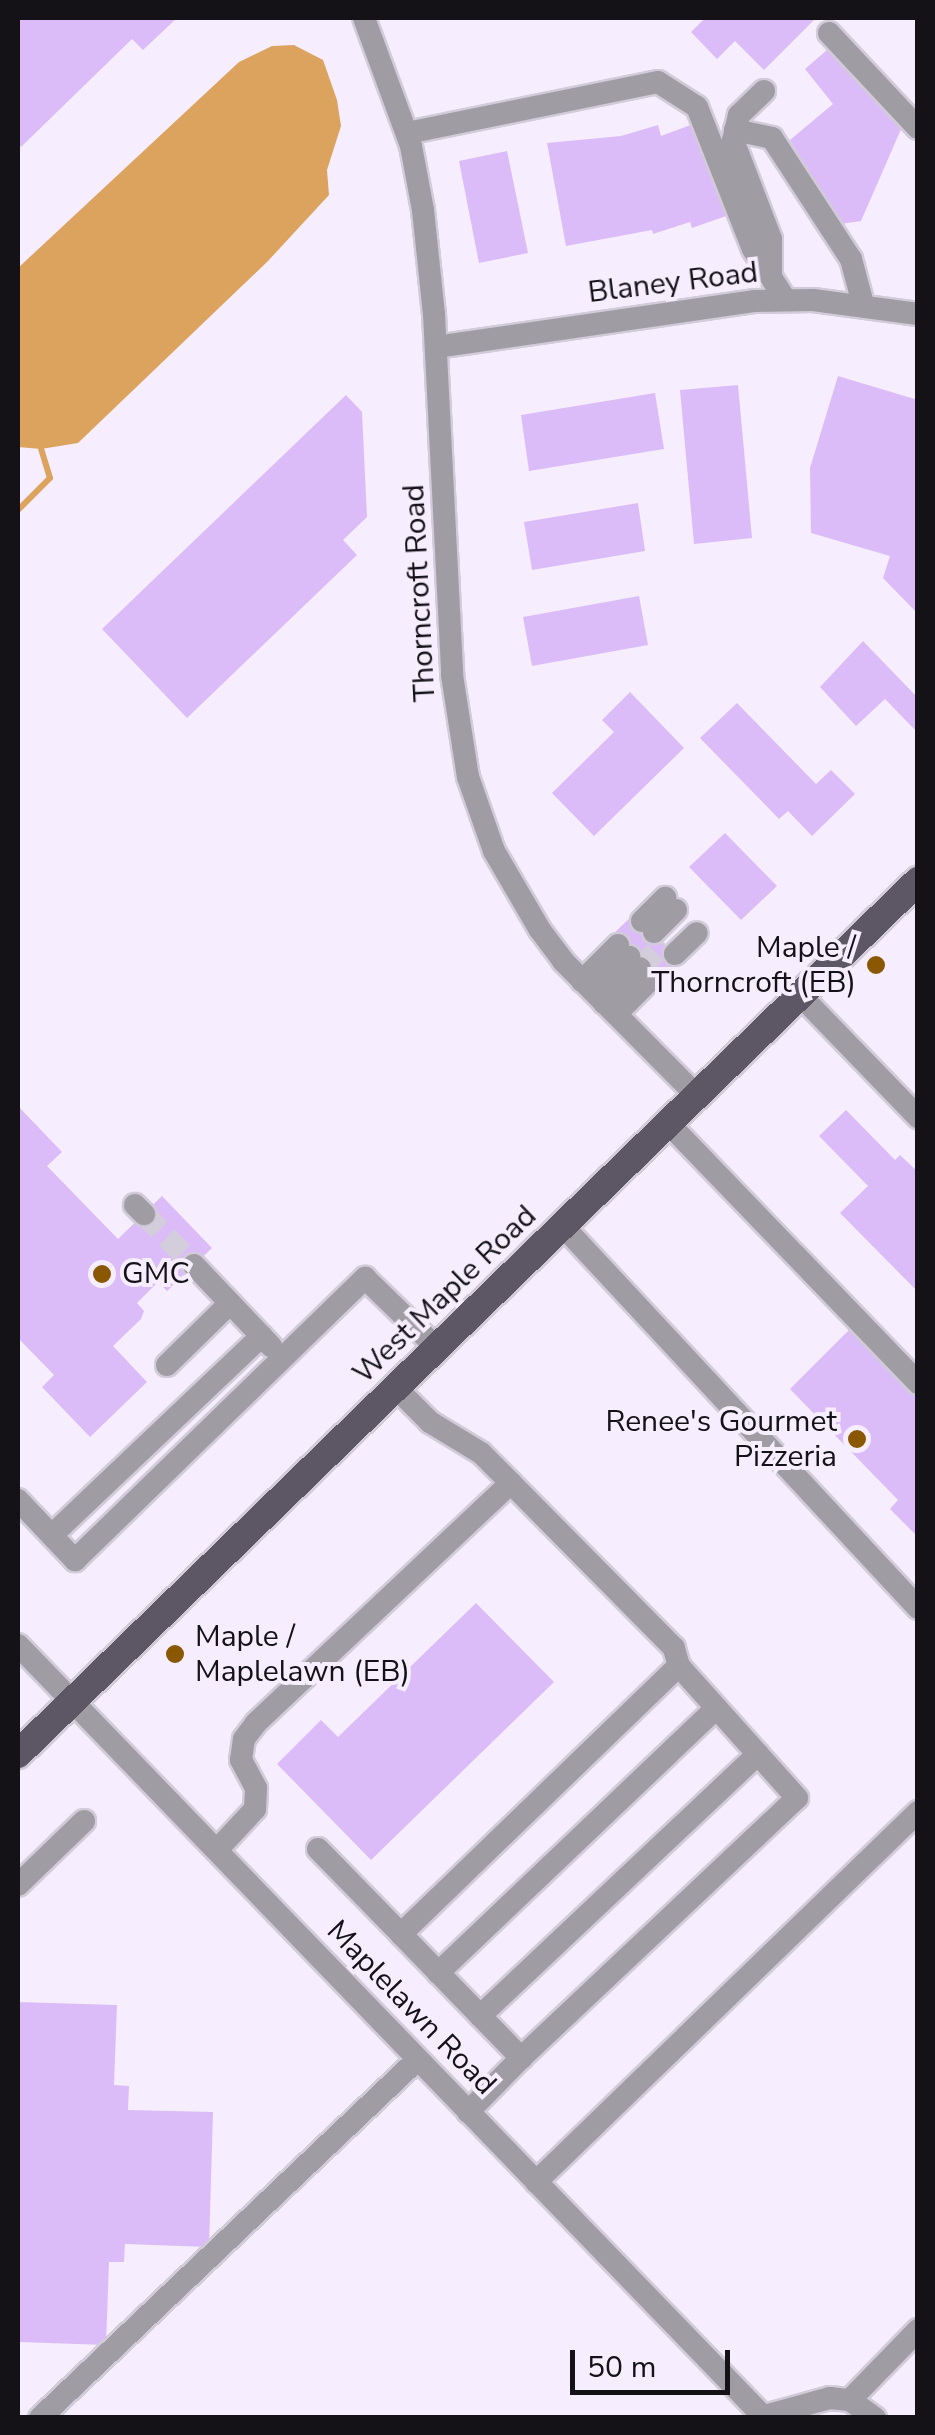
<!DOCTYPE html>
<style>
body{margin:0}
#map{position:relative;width:935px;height:2435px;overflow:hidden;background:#f6eefe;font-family:"Nunito Sans",sans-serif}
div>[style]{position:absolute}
.water>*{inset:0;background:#dca35e}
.stream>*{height:6px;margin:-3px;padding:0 3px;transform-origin:3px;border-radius:3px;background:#dca35e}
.building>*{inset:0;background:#dbbcf9}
.minor-tunnel>*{height:22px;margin-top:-11px;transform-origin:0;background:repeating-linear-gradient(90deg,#d4cddb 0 22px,transparent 0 33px)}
.roads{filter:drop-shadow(2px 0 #d2cbd9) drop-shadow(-2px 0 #d2cbd9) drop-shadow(0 2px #d2cbd9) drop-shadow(0 -2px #d2cbd9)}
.minor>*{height:22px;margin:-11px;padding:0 11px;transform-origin:11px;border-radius:11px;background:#a09ca4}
.major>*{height:28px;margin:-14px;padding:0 14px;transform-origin:14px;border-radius:14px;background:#5d5665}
.dots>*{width:28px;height:28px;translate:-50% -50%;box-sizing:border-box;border:5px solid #f6eefe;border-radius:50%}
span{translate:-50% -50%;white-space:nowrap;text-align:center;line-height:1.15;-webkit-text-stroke:8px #f6eefe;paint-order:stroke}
.street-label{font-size:30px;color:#141117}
.poi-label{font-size:30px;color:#141117}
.right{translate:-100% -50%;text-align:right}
.left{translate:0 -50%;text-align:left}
.frame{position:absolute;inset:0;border:20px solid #141117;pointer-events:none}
.scale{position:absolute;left:570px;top:2350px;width:160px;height:45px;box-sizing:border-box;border:5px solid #141117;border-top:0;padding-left:12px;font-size:30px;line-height:35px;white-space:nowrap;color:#141117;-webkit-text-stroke:8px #f6eefe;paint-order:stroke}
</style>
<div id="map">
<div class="water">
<div style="clip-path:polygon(294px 45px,323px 60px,337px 100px,341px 126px,327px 170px,329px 195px,268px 261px,78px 443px,41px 449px,18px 447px,18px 268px,239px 62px,272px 46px)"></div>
</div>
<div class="stream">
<div style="left:18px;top:510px;width:45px;rotate:-45deg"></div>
<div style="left:50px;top:478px;width:30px;rotate:-107deg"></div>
</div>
<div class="building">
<div style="clip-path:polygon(18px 18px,177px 18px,143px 50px,132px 39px,21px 147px,18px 143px)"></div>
<div style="clip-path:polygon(705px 18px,816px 18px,764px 70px,735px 41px,717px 59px,691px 32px)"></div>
<div style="clip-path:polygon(827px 50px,902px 127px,861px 221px,841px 224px,790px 140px,833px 104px,805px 69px)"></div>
<div style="clip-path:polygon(696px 123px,729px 215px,692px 228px,690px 222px,653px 234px,652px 230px,566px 246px,547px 143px,621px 136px,658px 125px,661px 136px)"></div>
<div style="clip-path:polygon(507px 151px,528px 253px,479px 263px,459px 161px)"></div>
<div style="clip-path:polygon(838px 376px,918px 400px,918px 614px,883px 578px,890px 556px,811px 533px,810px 468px)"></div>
<div style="clip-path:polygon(738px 385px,752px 538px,694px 544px,680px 390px)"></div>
<div style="clip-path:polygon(655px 393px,664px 449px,529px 471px,521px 415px)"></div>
<div style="clip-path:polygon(346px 395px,362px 412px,367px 517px,343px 540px,357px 555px,187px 718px,102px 629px)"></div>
<div style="clip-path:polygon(638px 503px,645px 551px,532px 570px,524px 522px)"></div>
<div style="clip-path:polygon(639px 596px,648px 645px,532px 666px,523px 617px)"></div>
<div style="clip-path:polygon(863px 641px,918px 698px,918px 733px,885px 699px,856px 726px,820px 687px)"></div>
<div style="clip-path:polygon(630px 692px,684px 748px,594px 836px,552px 793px,614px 732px,602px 720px)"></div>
<div style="clip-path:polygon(737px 703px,816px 784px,831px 770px,855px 794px,812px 836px,788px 811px,779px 819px,700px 738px)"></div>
<div style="clip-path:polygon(725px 833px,777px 886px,741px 920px,689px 867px)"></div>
<div style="clip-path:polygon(635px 913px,681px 961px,656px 985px,610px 937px)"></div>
<div style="clip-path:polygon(18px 1106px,62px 1152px,47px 1166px,118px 1239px,162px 1196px,212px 1248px,167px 1291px,158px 1282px,137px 1303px,144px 1311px,141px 1319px,113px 1346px,147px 1382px,90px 1437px,42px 1387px,54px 1375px,18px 1338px)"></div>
<div style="clip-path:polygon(846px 1110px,895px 1160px,900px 1155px,918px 1172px,918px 1292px,840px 1213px,868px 1186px,819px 1136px)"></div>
<div style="clip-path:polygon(850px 1329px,918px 1398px,918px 1537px,890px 1509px,898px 1500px,790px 1389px)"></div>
<div style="clip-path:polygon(476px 1603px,554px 1682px,371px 1860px,277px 1764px,321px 1720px,338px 1737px)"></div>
<div style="clip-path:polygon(18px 2002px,117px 2005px,114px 2085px,129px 2086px,128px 2110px,213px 2112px,209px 2247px,125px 2244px,124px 2262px,109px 2262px,106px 2345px,18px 2342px)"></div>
</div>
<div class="minor-tunnel">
<div style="left:640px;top:968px;width:35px;rotate:-45deg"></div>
<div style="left:144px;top:1214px;width:71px;rotate:45.6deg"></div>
</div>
<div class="roads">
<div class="minor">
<div style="left:364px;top:18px;width:136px;rotate:69.8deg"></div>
<div style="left:411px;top:146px;width:65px;rotate:79.4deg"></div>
<div style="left:423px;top:210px;width:105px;rotate:84deg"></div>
<div style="left:434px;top:314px;width:361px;rotate:87.1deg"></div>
<div style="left:452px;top:675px;width:103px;rotate:81.1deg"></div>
<div style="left:468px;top:777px;width:78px;rotate:70.6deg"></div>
<div style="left:494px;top:851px;width:91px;rotate:59.8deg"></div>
<div style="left:540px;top:930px;width:39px;rotate:53deg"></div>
<div style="left:563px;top:961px;width:189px;rotate:45.2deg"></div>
<div style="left:829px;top:33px;width:130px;rotate:46.9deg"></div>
<div style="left:764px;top:91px;width:35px;rotate:136deg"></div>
<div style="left:739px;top:115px;width:26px;rotate:103deg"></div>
<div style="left:733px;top:140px;width:106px;rotate:69deg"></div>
<div style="left:771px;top:239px;width:38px;rotate:90deg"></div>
<div style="left:735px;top:130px;width:38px;rotate:12deg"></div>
<div style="left:772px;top:138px;width:145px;rotate:56.9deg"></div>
<div style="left:851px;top:259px;width:47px;rotate:75.1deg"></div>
<div style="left:407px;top:133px;width:256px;rotate:-11.5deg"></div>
<div style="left:658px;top:82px;width:46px;rotate:32.7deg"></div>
<div style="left:697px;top:107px;width:153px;rotate:68.5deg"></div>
<div style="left:753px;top:249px;width:59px;rotate:57.4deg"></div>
<div style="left:436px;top:347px;width:321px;rotate:-8.2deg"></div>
<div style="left:754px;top:301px;width:59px;rotate:-1deg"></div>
<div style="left:813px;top:300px;width:106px;rotate:7.6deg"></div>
<div style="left:642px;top:921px;width:33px;rotate:-45deg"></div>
<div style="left:654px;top:932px;width:31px;rotate:-45deg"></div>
<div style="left:675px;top:954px;width:30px;rotate:-44deg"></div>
<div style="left:582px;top:981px;width:51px;rotate:-45deg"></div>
<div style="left:593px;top:991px;width:50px;rotate:-43.4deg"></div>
<div style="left:800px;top:995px;width:170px;rotate:46deg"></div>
<div style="left:604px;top:1003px;width:50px;rotate:-44.2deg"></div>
<div style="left:616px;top:1014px;width:49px;rotate:-45deg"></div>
<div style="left:668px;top:1123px;width:361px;rotate:46.1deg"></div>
<div style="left:135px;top:1205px;width:13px;rotate:45deg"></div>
<div style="left:562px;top:1225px;width:523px;rotate:47.09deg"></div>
<div style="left:194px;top:1265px;width:112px;rotate:46.5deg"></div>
<div style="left:167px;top:1365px;width:88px;rotate:-44.5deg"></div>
<div style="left:18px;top:1500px;width:83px;rotate:46.5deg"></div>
<div style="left:75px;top:1560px;width:405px;rotate:-44.2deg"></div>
<div style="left:365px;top:1278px;width:100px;rotate:44.2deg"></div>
<div style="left:52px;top:1535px;width:289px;rotate:-43.5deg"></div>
<div style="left:18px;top:1645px;width:1069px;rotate:45.99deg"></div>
<div style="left:318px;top:1849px;width:119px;rotate:45.7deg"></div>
<div style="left:401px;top:1934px;width:386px;rotate:-44deg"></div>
<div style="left:679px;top:1666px;width:19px;rotate:-106deg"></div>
<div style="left:674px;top:1648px;width:232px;rotate:-134.7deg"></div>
<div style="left:217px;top:1850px;width:56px;rotate:-47.2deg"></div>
<div style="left:255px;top:1809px;width:21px;rotate:-87deg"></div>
<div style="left:256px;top:1788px;width:32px;rotate:-118deg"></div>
<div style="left:241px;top:1760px;width:21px;rotate:-82deg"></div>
<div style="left:244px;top:1739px;width:20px;rotate:-53deg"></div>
<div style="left:256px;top:1723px;width:350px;rotate:-43.3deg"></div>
<div style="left:511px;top:1483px;width:42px;rotate:-135deg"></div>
<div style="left:481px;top:1453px;width:60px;rotate:-148.7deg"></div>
<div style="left:430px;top:1422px;width:48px;rotate:-135deg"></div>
<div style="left:18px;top:1885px;width:92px;rotate:-44.1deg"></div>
<div style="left:401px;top:1934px;width:173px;rotate:45.9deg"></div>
<div style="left:521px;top:2058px;width:379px;rotate:-43.3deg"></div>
<div style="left:797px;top:1798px;width:177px;rotate:-131.8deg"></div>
<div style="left:438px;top:1973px;width:384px;rotate:-43.6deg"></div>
<div style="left:480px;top:2016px;width:382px;rotate:-43.3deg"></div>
<div style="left:468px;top:2112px;width:76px;rotate:-45.5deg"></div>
<div style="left:536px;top:2182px;width:532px;rotate:-44.09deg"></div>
<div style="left:850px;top:2400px;width:98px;rotate:-45.8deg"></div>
<div style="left:40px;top:2418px;width:520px;rotate:-43.52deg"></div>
<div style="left:757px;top:2418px;width:76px;rotate:-15.3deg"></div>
<div style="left:830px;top:2398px;width:20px;rotate:6deg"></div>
<div style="left:850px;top:2400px;width:31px;rotate:36deg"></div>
</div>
<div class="major">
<div style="left:18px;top:1754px;width:1254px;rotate:-44.13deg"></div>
</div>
</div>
<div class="dots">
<div style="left:876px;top:965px;background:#8a5702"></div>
<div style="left:102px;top:1274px;background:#8a5702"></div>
<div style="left:857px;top:1439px;background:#8a5702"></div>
<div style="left:175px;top:1654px;background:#8a5702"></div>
</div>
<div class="street-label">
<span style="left:673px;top:283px;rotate:-7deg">Blaney Road</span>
<span style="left:420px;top:593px;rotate:-93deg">Thorncroft Road</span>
<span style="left:445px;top:1295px;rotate:-44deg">West Maple Road</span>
<span style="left:411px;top:2008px;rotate:46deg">Maplelawn Road</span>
</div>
<div class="poi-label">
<span class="right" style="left:856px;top:965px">Maple /<br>Thorncroft (EB)</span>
<span class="left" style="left:122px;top:1274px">GMC</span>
<span class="right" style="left:837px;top:1439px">Renee's Gourmet<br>Pizzeria</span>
<span class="left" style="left:195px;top:1654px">Maple /<br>Maplelawn (EB)</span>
</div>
<div class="frame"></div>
<div class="scale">50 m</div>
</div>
